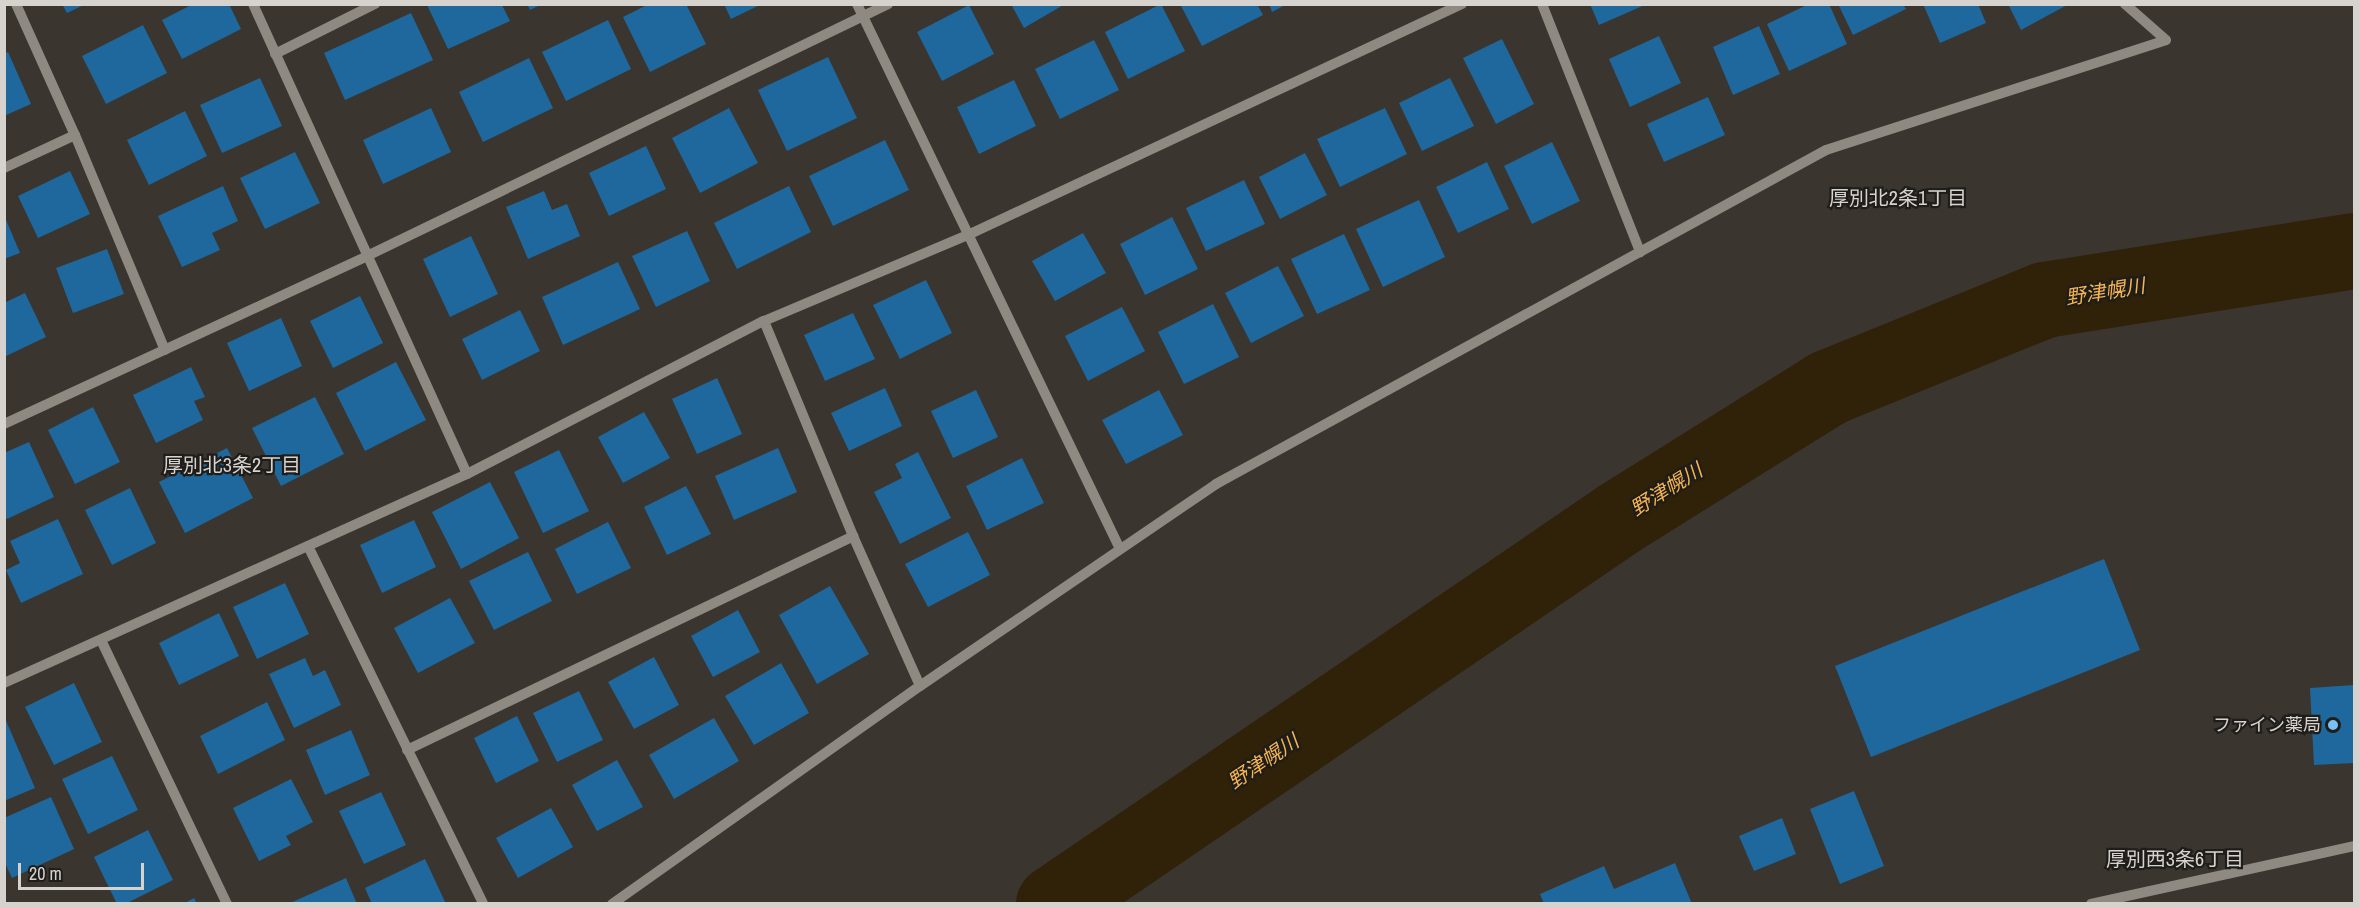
<!DOCTYPE html>
<meta charset="utf-8">
<style>
body{margin:0}
#map{position:relative;width:2359px;height:908px;overflow:hidden;background:#3a352e;font-family:"Archivo Narrow","Noto Sans JP",sans-serif}
div>[style]{position:absolute}
.river>*{height:76px;margin:-38px;padding:0 38px;transform-origin:38px;border-radius:38px;background:#302109}
.building>*{inset:0;background:#1f689d}
.minor>*{height:10px;margin:-5px;padding:0 5px;transform-origin:5px;border-radius:5px;background:#8e8981}
.dots>*{width:16px;height:16px;translate:-50% -50%;box-sizing:border-box;border:3px solid #1f1d1a;border-radius:50%}
span{translate:-50% -50%;white-space:nowrap;text-align:center;line-height:1.15;-webkit-text-stroke:4.5px #1f1d1a;paint-order:stroke}
.poi-label{font-size:18px;color:#d6d3cf}
.right{translate:-100% -50%;text-align:right}
.neighbourhood-label{font-size:20px;color:#d6d3cf}
.water-label{font-size:20px;color:#f7b54f;font-style:italic}
.frame{position:absolute;inset:0;border:6px solid #d6d3cf;pointer-events:none}
.scale{position:absolute;left:18px;top:863px;width:126px;height:27px;box-sizing:border-box;border:3px solid #d6d3cf;border-top:0;padding-left:8px;font-size:18px;line-height:21px;white-space:nowrap;color:#d6d3cf;-webkit-text-stroke:4px #1f1d1a;paint-order:stroke}
</style>
<div id="map">
<div class="river">
<div style="left:1054px;top:904px;width:685px;rotate:-34.29deg"></div>
<div style="left:1620px;top:518px;width:245px;rotate:-32deg"></div>
<div style="left:1828px;top:388px;width:234px;rotate:-22.1deg"></div>
<div style="left:2045px;top:300px;width:313px;rotate:-9deg"></div>
</div>
<div class="building">
<div style="clip-path:polygon(62px 4px,86px 4px,67px 13px)"></div>
<div style="clip-path:polygon(193px 4px,229px 4px,241px 29px,182px 59px,162px 20px)"></div>
<div style="clip-path:polygon(527px 4px,542px 4px,530px 10px)"></div>
<div style="clip-path:polygon(649px 4px,686px 4px,706px 44px,650px 72px,623px 17px)"></div>
<div style="clip-path:polygon(724px 4px,762px 4px,731px 19px)"></div>
<div style="clip-path:polygon(1011px 4px,1065px 4px,1024px 28px)"></div>
<div style="clip-path:polygon(1161px 4px,1185px 51px,1128px 79px,1105px 32px)"></div>
<div style="clip-path:polygon(1180px 4px,1257px 4px,1263px 15px,1202px 46px)"></div>
<div style="clip-path:polygon(1269px 4px,1287px 4px,1272px 12px)"></div>
<div style="clip-path:polygon(1590px 4px,1647px 4px,1599px 25px)"></div>
<div style="clip-path:polygon(1809px 4px,1829px 4px,1847px 44px,1789px 71px,1767px 24px)"></div>
<div style="clip-path:polygon(1838px 4px,1903px 4px,1906px 9px,1853px 35px)"></div>
<div style="clip-path:polygon(1923px 4px,1978px 4px,1986px 23px,1940px 43px)"></div>
<div style="clip-path:polygon(2008px 4px,2069px 4px,2021px 30px)"></div>
<div style="clip-path:polygon(427px 5px,502px 5px,510px 21px,448px 49px)"></div>
<div style="clip-path:polygon(969px 5px,994px 54px,942px 81px,917px 32px)"></div>
<div style="clip-path:polygon(411px 13px,433px 60px,345px 100px,324px 53px)"></div>
<div style="clip-path:polygon(608px 20px,631px 69px,566px 101px,542px 52px)"></div>
<div style="clip-path:polygon(143px 25px,167px 73px,106px 104px,82px 56px)"></div>
<div style="clip-path:polygon(1759px 26px,1780px 74px,1733px 95px,1713px 47px)"></div>
<div style="clip-path:polygon(1659px 36px,1681px 83px,1630px 107px,1609px 59px)"></div>
<div style="clip-path:polygon(1502px 39px,1534px 104px,1496px 124px,1463px 58px)"></div>
<div style="clip-path:polygon(1094px 40px,1119px 90px,1060px 119px,1035px 69px)"></div>
<div style="clip-path:polygon(8px 52px,31px 104px,4px 116px,4px 54px)"></div>
<div style="clip-path:polygon(828px 57px,857px 118px,787px 151px,758px 90px)"></div>
<div style="clip-path:polygon(529px 58px,553px 108px,483px 142px,459px 92px)"></div>
<div style="clip-path:polygon(260px 78px,282px 126px,222px 153px,200px 105px)"></div>
<div style="clip-path:polygon(1450px 78px,1474px 126px,1422px 151px,1399px 103px)"></div>
<div style="clip-path:polygon(1014px 80px,1036px 126px,979px 154px,957px 107px)"></div>
<div style="clip-path:polygon(1708px 97px,1725px 135px,1664px 162px,1647px 124px)"></div>
<div style="clip-path:polygon(431px 108px,451px 152px,383px 184px,363px 140px)"></div>
<div style="clip-path:polygon(729px 108px,758px 163px,700px 193px,672px 138px)"></div>
<div style="clip-path:polygon(1385px 108px,1407px 154px,1340px 187px,1317px 139px)"></div>
<div style="clip-path:polygon(185px 111px,207px 156px,149px 185px,127px 140px)"></div>
<div style="clip-path:polygon(885px 140px,909px 190px,833px 226px,809px 176px)"></div>
<div style="clip-path:polygon(1552px 142px,1580px 201px,1532px 224px,1504px 166px)"></div>
<div style="clip-path:polygon(646px 146px,666px 189px,609px 216px,589px 173px)"></div>
<div style="clip-path:polygon(295px 152px,320px 203px,265px 229px,240px 178px)"></div>
<div style="clip-path:polygon(1305px 153px,1327px 195px,1280px 219px,1259px 177px)"></div>
<div style="clip-path:polygon(1487px 162px,1509px 209px,1458px 233px,1436px 187px)"></div>
<div style="clip-path:polygon(70px 171px,90px 214px,38px 238px,18px 196px)"></div>
<div style="clip-path:polygon(1244px 180px,1265px 224px,1206px 251px,1186px 208px)"></div>
<div style="clip-path:polygon(223px 186px,238px 221px,212px 233px,220px 250px,182px 267px,158px 216px)"></div>
<div style="clip-path:polygon(789px 186px,811px 232px,737px 269px,714px 223px)"></div>
<div style="clip-path:polygon(544px 191px,552px 210px,567px 204px,580px 236px,528px 259px,506px 207px)"></div>
<div style="clip-path:polygon(1419px 200px,1445px 257px,1383px 287px,1356px 229px)"></div>
<div style="clip-path:polygon(4px 215px,20px 253px,4px 259px)"></div>
<div style="clip-path:polygon(1172px 217px,1198px 269px,1145px 295px,1120px 244px)"></div>
<div style="clip-path:polygon(687px 231px,710px 281px,656px 307px,632px 256px)"></div>
<div style="clip-path:polygon(1083px 233px,1106px 273px,1055px 301px,1032px 261px)"></div>
<div style="clip-path:polygon(1344px 234px,1370px 290px,1317px 314px,1291px 259px)"></div>
<div style="clip-path:polygon(471px 236px,498px 294px,450px 317px,423px 259px)"></div>
<div style="clip-path:polygon(107px 249px,124px 294px,73px 313px,56px 268px)"></div>
<div style="clip-path:polygon(618px 262px,640px 309px,563px 345px,542px 297px)"></div>
<div style="clip-path:polygon(1278px 266px,1304px 316px,1251px 343px,1225px 293px)"></div>
<div style="clip-path:polygon(926px 280px,952px 333px,900px 359px,873px 305px)"></div>
<div style="clip-path:polygon(25px 293px,46px 337px,4px 357px,4px 303px)"></div>
<div style="clip-path:polygon(360px 296px,383px 343px,333px 368px,310px 321px)"></div>
<div style="clip-path:polygon(1213px 304px,1239px 357px,1184px 384px,1158px 332px)"></div>
<div style="clip-path:polygon(1122px 307px,1145px 351px,1088px 381px,1065px 336px)"></div>
<div style="clip-path:polygon(520px 310px,540px 351px,482px 380px,462px 339px)"></div>
<div style="clip-path:polygon(853px 313px,875px 359px,825px 381px,804px 335px)"></div>
<div style="clip-path:polygon(281px 318px,302px 366px,249px 391px,227px 343px)"></div>
<div style="clip-path:polygon(396px 362px,426px 420px,365px 451px,336px 393px)"></div>
<div style="clip-path:polygon(191px 367px,205px 397px,194px 401px,203px 420px,156px 443px,133px 395px)"></div>
<div style="clip-path:polygon(717px 378px,742px 434px,697px 454px,672px 399px)"></div>
<div style="clip-path:polygon(885px 388px,902px 426px,849px 451px,831px 413px)"></div>
<div style="clip-path:polygon(976px 390px,998px 437px,953px 458px,931px 411px)"></div>
<div style="clip-path:polygon(1159px 390px,1183px 435px,1126px 464px,1102px 420px)"></div>
<div style="clip-path:polygon(315px 397px,344px 454px,281px 486px,252px 428px)"></div>
<div style="clip-path:polygon(93px 407px,120px 462px,75px 484px,48px 430px)"></div>
<div style="clip-path:polygon(644px 412px,670px 458px,623px 483px,598px 437px)"></div>
<div style="clip-path:polygon(29px 442px,54px 497px,7px 519px,4px 514px,4px 453px)"></div>
<div style="clip-path:polygon(227px 448px,253px 498px,185px 533px,159px 482px)"></div>
<div style="clip-path:polygon(778px 448px,797px 492px,734px 520px,715px 476px)"></div>
<div style="clip-path:polygon(559px 450px,589px 511px,543px 533px,514px 472px)"></div>
<div style="clip-path:polygon(918px 452px,951px 518px,900px 544px,874px 492px,902px 478px,895px 464px)"></div>
<div style="clip-path:polygon(1022px 458px,1044px 503px,987px 530px,966px 486px)"></div>
<div style="clip-path:polygon(490px 482px,519px 538px,461px 569px,432px 512px)"></div>
<div style="clip-path:polygon(686px 486px,711px 534px,667px 555px,644px 507px)"></div>
<div style="clip-path:polygon(130px 488px,156px 543px,112px 565px,85px 510px)"></div>
<div style="clip-path:polygon(58px 519px,83px 574px,21px 603px,6px 570px,20px 563px,10px 541px)"></div>
<div style="clip-path:polygon(414px 520px,436px 567px,382px 593px,360px 545px)"></div>
<div style="clip-path:polygon(608px 522px,631px 568px,577px 594px,555px 549px)"></div>
<div style="clip-path:polygon(968px 532px,990px 575px,928px 607px,905px 564px)"></div>
<div style="clip-path:polygon(528px 552px,552px 601px,494px 630px,469px 581px)"></div>
<div style="clip-path:polygon(2104px 559px,2140px 650px,1871px 757px,1835px 666px)"></div>
<div style="clip-path:polygon(285px 583px,309px 634px,257px 659px,233px 607px)"></div>
<div style="clip-path:polygon(830px 586px,869px 654px,817px 684px,779px 615px)"></div>
<div style="clip-path:polygon(450px 598px,475px 643px,418px 673px,394px 628px)"></div>
<div style="clip-path:polygon(738px 610px,760px 652px,713px 677px,691px 636px)"></div>
<div style="clip-path:polygon(219px 613px,239px 656px,179px 685px,159px 643px)"></div>
<div style="clip-path:polygon(654px 657px,679px 705px,634px 729px,608px 682px)"></div>
<div style="clip-path:polygon(305px 658px,313px 676px,325px 670px,341px 705px,294px 728px,269px 674px)"></div>
<div style="clip-path:polygon(781px 663px,809px 713px,754px 745px,725px 696px)"></div>
<div style="clip-path:polygon(74px 683px,102px 742px,54px 765px,25px 707px)"></div>
<div style="clip-path:polygon(2354px 685px,2354px 763px,2314px 765px,2310px 688px)"></div>
<div style="clip-path:polygon(579px 691px,603px 740px,557px 762px,533px 713px)"></div>
<div style="clip-path:polygon(267px 702px,285px 740px,218px 774px,200px 736px)"></div>
<div style="clip-path:polygon(4px 716px,35px 788px,4px 801px)"></div>
<div style="clip-path:polygon(517px 716px,539px 761px,496px 783px,474px 738px)"></div>
<div style="clip-path:polygon(714px 718px,739px 761px,674px 799px,649px 755px)"></div>
<div style="clip-path:polygon(351px 730px,370px 775px,325px 795px,306px 750px)"></div>
<div style="clip-path:polygon(112px 756px,138px 810px,88px 834px,62px 779px)"></div>
<div style="clip-path:polygon(617px 760px,643px 807px,597px 831px,572px 785px)"></div>
<div style="clip-path:polygon(291px 779px,313px 822px,286px 836px,291px 845px,259px 861px,233px 808px)"></div>
<div style="clip-path:polygon(1854px 791px,1884px 866px,1840px 884px,1810px 809px)"></div>
<div style="clip-path:polygon(381px 792px,406px 845px,364px 864px,339px 811px)"></div>
<div style="clip-path:polygon(51px 797px,74px 849px,12px 878px,4px 861px,4px 818px)"></div>
<div style="clip-path:polygon(551px 808px,573px 847px,518px 878px,496px 838px)"></div>
<div style="clip-path:polygon(1782px 818px,1796px 854px,1754px 871px,1739px 836px)"></div>
<div style="clip-path:polygon(148px 830px,173px 880px,125px 904px,117px 904px,94px 857px)"></div>
<div style="clip-path:polygon(425px 859px,446px 904px,372px 904px,365px 888px)"></div>
<div style="clip-path:polygon(1675px 863px,1692px 904px,1544px 904px,1540px 894px,1604px 866px,1614px 889px)"></div>
<div style="clip-path:polygon(346px 878px,357px 904px,288px 904px)"></div>
<div style="clip-path:polygon(194px 898px,197px 904px,183px 904px)"></div>
</div>
<div class="minor">
<div style="left:16px;top:4px;width:144px;rotate:65.8deg"></div>
<div style="left:75px;top:135px;width:233px;rotate:67.3deg"></div>
<div style="left:253px;top:4px;width:516px;rotate:65.52deg"></div>
<div style="left:857px;top:4px;width:605px;rotate:64.24deg"></div>
<div style="left:1542px;top:4px;width:267px;rotate:68.4deg"></div>
<div style="left:275px;top:54px;width:112px;rotate:-26.6deg"></div>
<div style="left:4px;top:168px;width:78px;rotate:-24.9deg"></div>
<div style="left:764px;top:321px;width:233px;rotate:67.5deg"></div>
<div style="left:853px;top:536px;width:164px;rotate:65.9deg"></div>
<div style="left:4px;top:424px;width:400px;rotate:-24.8deg"></div>
<div style="left:367px;top:256px;width:579px;rotate:-25.81deg"></div>
<div style="left:308px;top:546px;width:398px;rotate:63.9deg"></div>
<div style="left:101px;top:640px;width:293px;rotate:64.5deg"></div>
<div style="left:4px;top:683px;width:508px;rotate:-24.29deg"></div>
<div style="left:467px;top:474px;width:334px;rotate:-27.3deg"></div>
<div style="left:764px;top:321px;width:224px;rotate:-22.9deg"></div>
<div style="left:970px;top:234px;width:543px;rotate:-25.06deg"></div>
<div style="left:407px;top:750px;width:495px;rotate:-25.6deg"></div>
<div style="left:612px;top:904px;width:377px;rotate:-35.3deg"></div>
<div style="left:920px;top:686px;width:358px;rotate:-34.3deg"></div>
<div style="left:1216px;top:484px;width:695px;rotate:-28.7deg"></div>
<div style="left:1826px;top:150px;width:357px;rotate:-17.9deg"></div>
<div style="left:2166px;top:40px;width:55px;rotate:-138.7deg"></div>
<div style="left:2091px;top:904px;width:269px;rotate:-12.4deg"></div>
</div>
<div class="dots">
<div style="left:2333px;top:725px;background:#79bff8"></div>
</div>
<div class="poi-label">
<span class="right" style="left:2321px;top:725px">ファイン薬局</span>
</div>
<div class="neighbourhood-label">
<span style="left:1898px;top:197px">厚別北2条1丁目</span>
<span style="left:232px;top:464px">厚別北3条2丁目</span>
<span style="left:2175px;top:858px">厚別西3条6丁目</span>
</div>
<div class="water-label">
<span style="left:2105px;top:291px;rotate:-9deg">野津幌川</span>
<span style="left:1666px;top:489px;rotate:-32deg">野津幌川</span>
<span style="left:1263px;top:761px;rotate:-34deg">野津幌川</span>
</div>
<div class="frame"></div>
<div class="scale">20 m</div>
</div>
